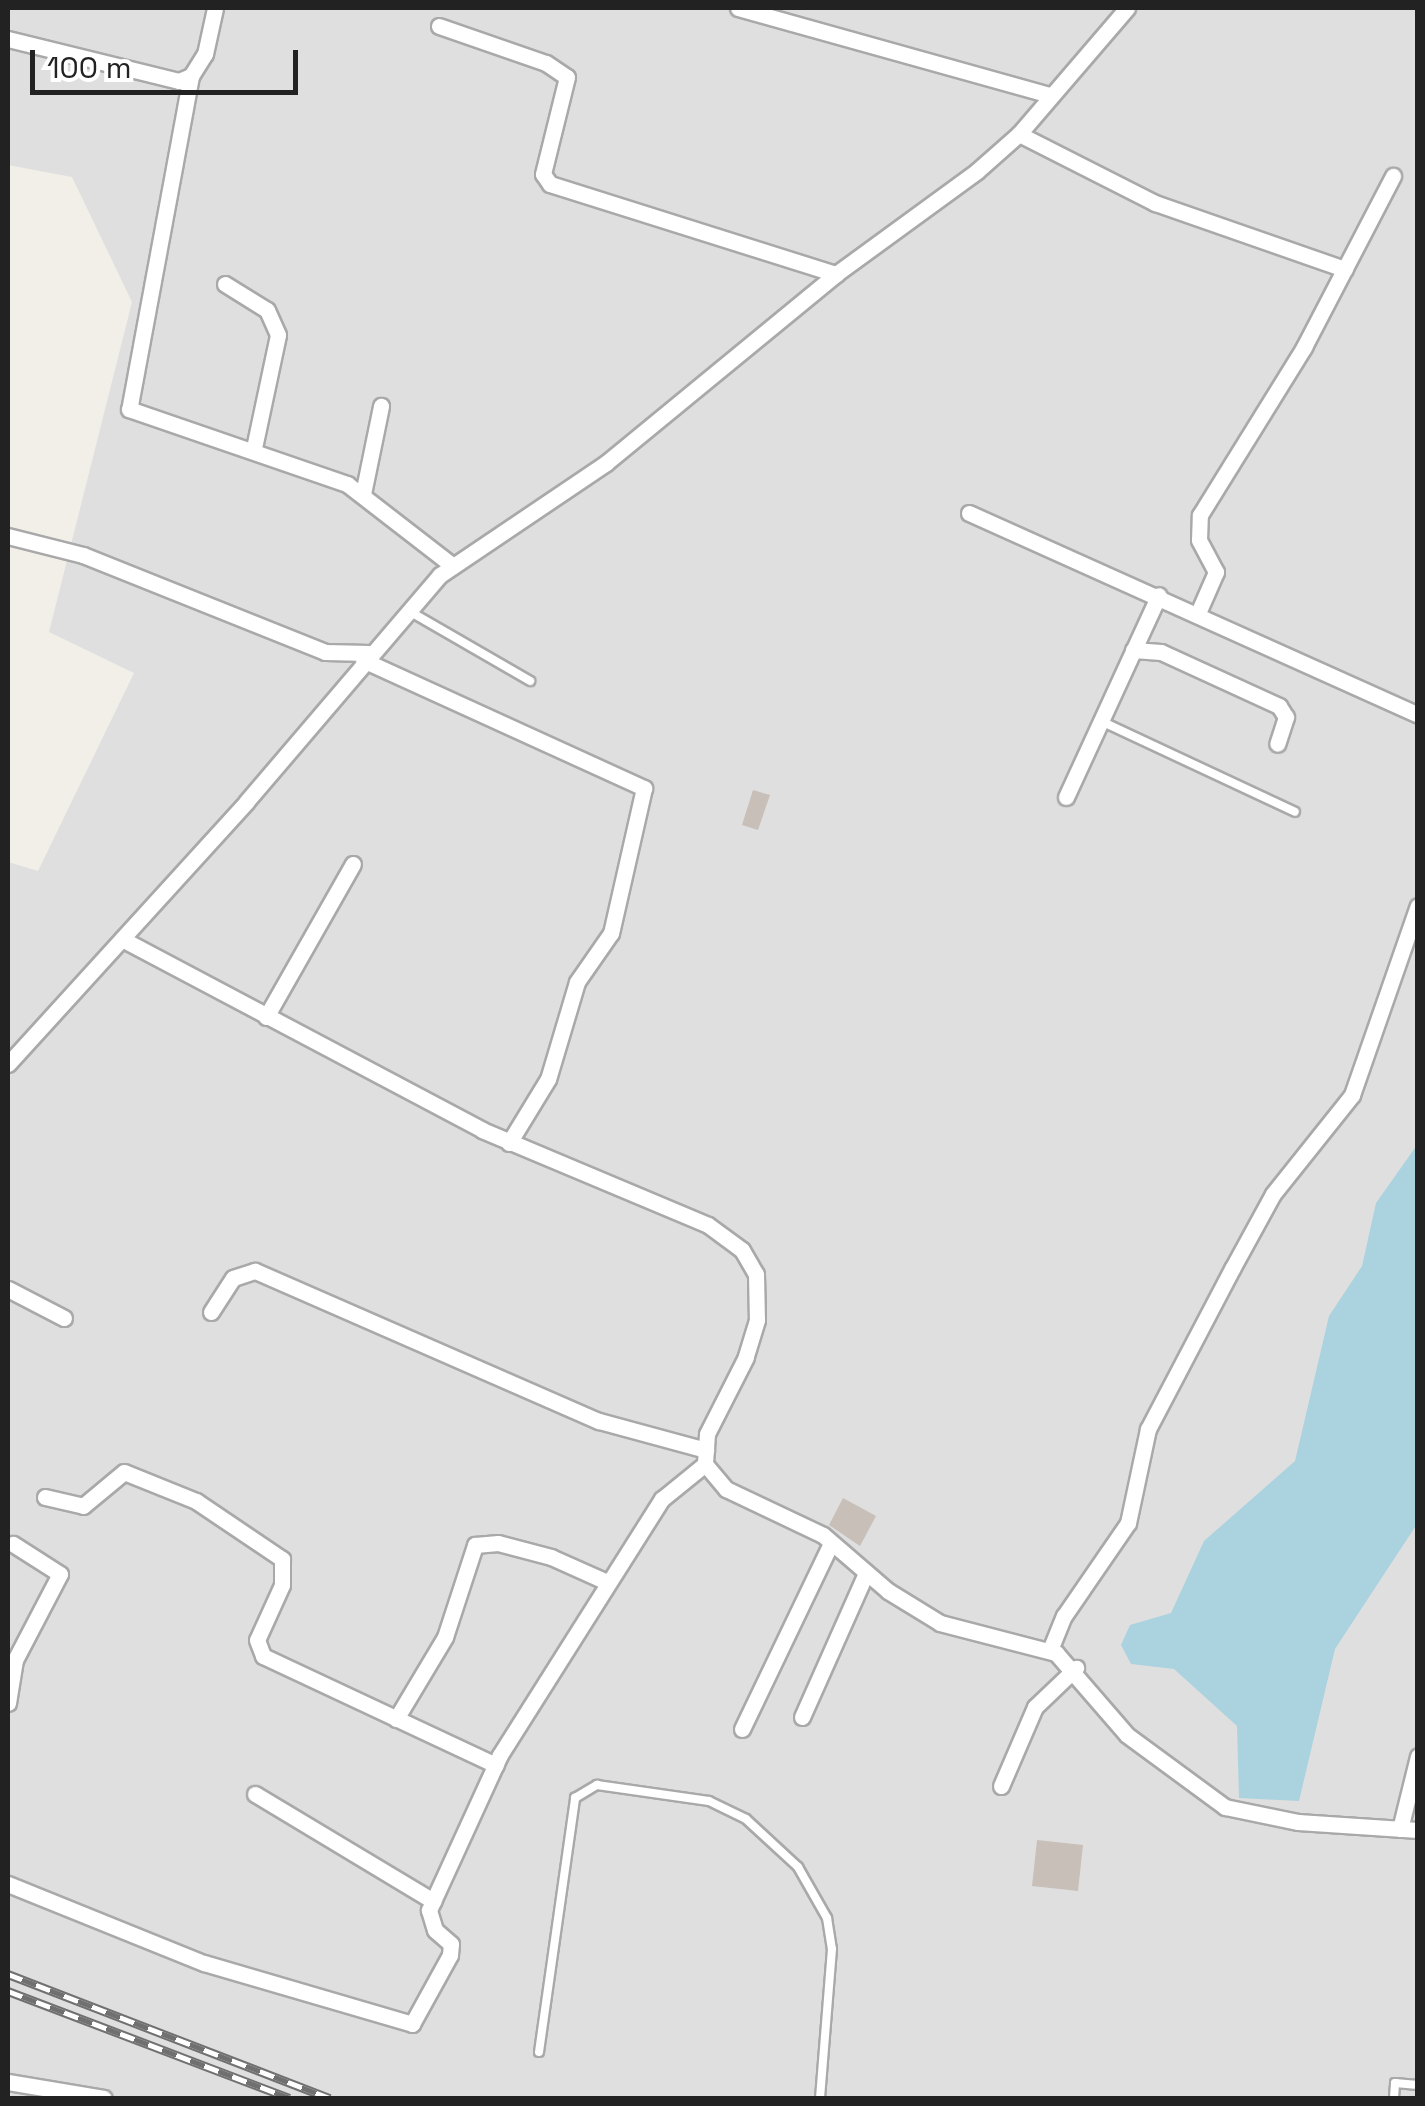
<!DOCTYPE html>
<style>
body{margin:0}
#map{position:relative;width:1425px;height:2106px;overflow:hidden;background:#f2efe9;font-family:"Space Grotesk",sans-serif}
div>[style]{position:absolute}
.residential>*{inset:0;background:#e0dfdf}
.water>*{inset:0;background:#aad3df}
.building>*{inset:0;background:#c7bfb8}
.roads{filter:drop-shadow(2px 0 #a9a9a9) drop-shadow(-2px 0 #a9a9a9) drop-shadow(0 2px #a9a9a9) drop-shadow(0 -2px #a9a9a9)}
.lane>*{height:8px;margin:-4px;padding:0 4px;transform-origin:4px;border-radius:4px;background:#fff}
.street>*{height:15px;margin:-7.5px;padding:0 7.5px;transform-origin:7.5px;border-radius:7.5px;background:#fff}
.rail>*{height:9px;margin-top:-4.5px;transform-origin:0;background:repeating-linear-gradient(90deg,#fff 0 15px,#707070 0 30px);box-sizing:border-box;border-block:2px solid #707070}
span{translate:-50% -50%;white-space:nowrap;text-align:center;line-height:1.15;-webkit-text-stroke:8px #fff;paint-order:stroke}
.frame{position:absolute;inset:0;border:10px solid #222;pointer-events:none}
.scale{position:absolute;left:30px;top:50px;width:268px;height:45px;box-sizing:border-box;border:5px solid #222;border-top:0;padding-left:12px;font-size:30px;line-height:35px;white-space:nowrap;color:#222;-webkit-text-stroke:8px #fff;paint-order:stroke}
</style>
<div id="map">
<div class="residential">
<div style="clip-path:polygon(8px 8px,1417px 8px,1417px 2098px,8px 2098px,8px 862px,38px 871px,134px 673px,49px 632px,132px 302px,72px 177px,8px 165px)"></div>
</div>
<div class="water">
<div style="clip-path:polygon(1417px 1145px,1417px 1524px,1335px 1649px,1299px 1801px,1239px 1798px,1237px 1726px,1174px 1669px,1131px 1664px,1121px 1645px,1130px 1625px,1171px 1613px,1204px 1541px,1295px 1461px,1329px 1316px,1362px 1266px,1376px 1203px)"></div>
</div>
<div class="building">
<div style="clip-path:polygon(753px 790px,770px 795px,758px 830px,742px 825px)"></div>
<div style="clip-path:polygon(843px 1498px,876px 1516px,860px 1546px,829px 1525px)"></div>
<div style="clip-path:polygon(1037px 1840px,1083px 1845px,1078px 1891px,1032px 1886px)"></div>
</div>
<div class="roads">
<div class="lane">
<div style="left:409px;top:611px;width:140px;rotate:30deg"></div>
<div style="left:1101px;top:721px;width:214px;rotate:25.1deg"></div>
<div style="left:539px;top:2052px;width:257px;rotate:-81.9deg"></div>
<div style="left:575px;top:1798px;width:26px;rotate:-31deg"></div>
<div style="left:597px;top:1785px;width:113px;rotate:8.1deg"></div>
<div style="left:709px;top:1801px;width:41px;rotate:25.9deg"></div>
<div style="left:746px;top:1819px;width:71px;rotate:42.7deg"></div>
<div style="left:798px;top:1867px;width:59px;rotate:60.4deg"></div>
<div style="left:827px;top:1918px;width:31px;rotate:81deg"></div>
<div style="left:832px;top:1949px;width:149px;rotate:94.6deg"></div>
<div style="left:1394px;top:2098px;width:15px;rotate:-86deg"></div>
<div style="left:1395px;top:2083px;width:23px;rotate:5deg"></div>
</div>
<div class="street">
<div style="left:738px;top:8px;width:324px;rotate:15.6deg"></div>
<div style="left:439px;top:26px;width:113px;rotate:19.1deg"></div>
<div style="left:546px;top:63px;width:25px;rotate:34deg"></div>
<div style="left:567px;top:77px;width:100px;rotate:103.9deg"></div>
<div style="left:543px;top:174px;width:12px;rotate:55deg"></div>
<div style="left:550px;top:184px;width:300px;rotate:17.5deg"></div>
<div style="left:8px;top:39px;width:176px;rotate:13.8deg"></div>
<div style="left:179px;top:81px;width:13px;rotate:-23deg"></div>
<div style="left:191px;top:76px;width:26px;rotate:-58deg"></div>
<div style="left:205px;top:54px;width:47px;rotate:-77.7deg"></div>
<div style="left:191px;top:76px;width:339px;rotate:100.5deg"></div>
<div style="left:129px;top:409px;width:231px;rotate:19deg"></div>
<div style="left:347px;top:484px;width:134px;rotate:37.7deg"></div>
<div style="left:1019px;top:134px;width:153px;rotate:26.9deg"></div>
<div style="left:1155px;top:203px;width:201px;rotate:19.2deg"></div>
<div style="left:225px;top:284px;width:49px;rotate:31.8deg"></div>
<div style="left:267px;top:310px;width:27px;rotate:66deg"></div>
<div style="left:278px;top:335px;width:116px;rotate:102deg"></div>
<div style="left:363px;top:494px;width:90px;rotate:-78.4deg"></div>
<div style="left:969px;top:513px;width:492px;rotate:24.2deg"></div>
<div style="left:8px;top:536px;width:77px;rotate:14.2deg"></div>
<div style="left:83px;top:555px;width:261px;rotate:21.8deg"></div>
<div style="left:325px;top:652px;width:44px;rotate:1.3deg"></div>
<div style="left:1198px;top:613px;width:45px;rotate:-66.3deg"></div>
<div style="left:1216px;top:572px;width:36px;rotate:-118deg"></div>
<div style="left:1199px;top:540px;width:25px;rotate:-88deg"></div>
<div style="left:1200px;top:515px;width:198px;rotate:-58.2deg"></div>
<div style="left:1304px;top:347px;width:193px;rotate:-62.5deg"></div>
<div style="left:1133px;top:650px;width:28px;rotate:4deg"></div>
<div style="left:1161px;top:652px;width:130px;rotate:24.6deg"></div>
<div style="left:1279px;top:706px;width:13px;rotate:58deg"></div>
<div style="left:1286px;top:717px;width:28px;rotate:108deg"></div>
<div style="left:363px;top:660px;width:309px;rotate:24.5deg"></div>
<div style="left:644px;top:788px;width:149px;rotate:102.8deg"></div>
<div style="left:611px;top:933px;width:60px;rotate:124.8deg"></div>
<div style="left:577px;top:982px;width:101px;rotate:106.6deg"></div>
<div style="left:548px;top:1079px;width:75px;rotate:121.4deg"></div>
<div style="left:1066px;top:797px;width:222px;rotate:-65.3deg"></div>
<div style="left:122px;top:939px;width:408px;rotate:27.9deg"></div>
<div style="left:482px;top:1130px;width:245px;rotate:22.8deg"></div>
<div style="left:708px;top:1225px;width:42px;rotate:36.3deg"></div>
<div style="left:742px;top:1250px;width:28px;rotate:60deg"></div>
<div style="left:756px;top:1274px;width:46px;rotate:88.8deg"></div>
<div style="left:757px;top:1320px;width:39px;rotate:107deg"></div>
<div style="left:746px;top:1357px;width:86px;rotate:116.9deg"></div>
<div style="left:707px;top:1434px;width:30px;rotate:94deg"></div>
<div style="left:705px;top:1464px;width:33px;rotate:50deg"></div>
<div style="left:726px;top:1489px;width:107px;rotate:25.4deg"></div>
<div style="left:823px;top:1535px;width:86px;rotate:40.7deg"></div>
<div style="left:888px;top:1591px;width:61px;rotate:31.6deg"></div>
<div style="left:940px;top:1623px;width:120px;rotate:14.5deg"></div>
<div style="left:1056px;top:1653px;width:108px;rotate:49.1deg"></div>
<div style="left:1127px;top:1735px;width:122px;rotate:36.3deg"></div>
<div style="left:1225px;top:1807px;width:75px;rotate:11.6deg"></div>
<div style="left:1298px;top:1822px;width:120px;rotate:3.8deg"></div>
<div style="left:266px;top:1017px;width:176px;rotate:-60.4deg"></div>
<div style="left:8px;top:1064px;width:355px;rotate:-47.7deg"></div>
<div style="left:247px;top:801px;width:297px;rotate:-49.5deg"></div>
<div style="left:440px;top:575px;width:200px;rotate:-34deg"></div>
<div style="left:606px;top:463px;width:298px;rotate:-39.4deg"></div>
<div style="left:836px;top:274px;width:175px;rotate:-36.1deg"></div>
<div style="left:977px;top:171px;width:56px;rotate:-41.4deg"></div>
<div style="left:1019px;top:134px;width:166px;rotate:-49.4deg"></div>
<div style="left:8px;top:1289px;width:63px;rotate:27.4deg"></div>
<div style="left:211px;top:1312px;width:40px;rotate:-57.1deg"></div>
<div style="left:233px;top:1278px;width:23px;rotate:-18deg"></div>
<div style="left:255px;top:1271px;width:375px;rotate:23.6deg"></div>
<div style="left:599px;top:1421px;width:111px;rotate:15.2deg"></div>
<div style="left:45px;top:1497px;width:39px;rotate:13deg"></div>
<div style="left:83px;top:1506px;width:53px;rotate:-39.7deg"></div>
<div style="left:124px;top:1472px;width:78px;rotate:21.9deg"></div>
<div style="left:196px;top:1501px;width:104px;rotate:34deg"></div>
<div style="left:282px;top:1559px;width:26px;rotate:90deg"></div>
<div style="left:282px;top:1585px;width:60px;rotate:114.4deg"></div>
<div style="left:257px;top:1640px;width:17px;rotate:69deg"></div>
<div style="left:263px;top:1656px;width:257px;rotate:25.1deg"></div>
<div style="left:1050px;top:1650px;width:37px;rotate:-68deg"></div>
<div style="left:1064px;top:1616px;width:113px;rotate:-55.5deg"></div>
<div style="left:1128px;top:1523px;width:96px;rotate:-78deg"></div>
<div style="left:1148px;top:1429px;width:181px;rotate:-62.3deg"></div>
<div style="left:1232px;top:1269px;width:85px;rotate:-61.3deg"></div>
<div style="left:1273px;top:1194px;width:127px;rotate:-51.4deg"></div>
<div style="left:1352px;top:1095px;width:200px;rotate:-70.8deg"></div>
<div style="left:8px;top:1703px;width:44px;rotate:-80.8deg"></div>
<div style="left:15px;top:1660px;width:97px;rotate:-62.4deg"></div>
<div style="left:60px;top:1574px;width:56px;rotate:-147.4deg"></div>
<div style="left:802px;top:1717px;width:158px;rotate:-66deg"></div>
<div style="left:396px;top:1719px;width:96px;rotate:-59.1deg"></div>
<div style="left:445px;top:1637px;width:97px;rotate:-71.9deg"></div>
<div style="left:475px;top:1545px;width:23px;rotate:-5deg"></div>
<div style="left:498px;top:1543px;width:55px;rotate:14.8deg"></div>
<div style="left:551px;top:1557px;width:61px;rotate:24.1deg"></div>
<div style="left:742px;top:1729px;width:206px;rotate:-64.4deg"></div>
<div style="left:1001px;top:1786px;width:86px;rotate:-66.7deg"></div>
<div style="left:1035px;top:1707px;width:57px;rotate:-43.6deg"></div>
<div style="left:255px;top:1794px;width:208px;rotate:31deg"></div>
<div style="left:1400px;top:1829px;width:75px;rotate:-76.1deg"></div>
<div style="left:8px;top:1884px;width:211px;rotate:22deg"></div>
<div style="left:204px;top:1963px;width:217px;rotate:16.3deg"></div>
<div style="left:412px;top:2024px;width:79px;rotate:-61.2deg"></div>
<div style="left:450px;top:1955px;width:11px;rotate:-85deg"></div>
<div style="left:451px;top:1944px;width:21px;rotate:-139deg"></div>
<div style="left:435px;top:1930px;width:21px;rotate:-107deg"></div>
<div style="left:429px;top:1910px;width:170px;rotate:-65.4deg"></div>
<div style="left:500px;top:1755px;width:303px;rotate:-57.7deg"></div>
<div style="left:662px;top:1499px;width:55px;rotate:-39.1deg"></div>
<div style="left:8px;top:2082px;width:97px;rotate:9.5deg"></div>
</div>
</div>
<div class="rail">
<div style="left:8px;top:1974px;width:345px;rotate:21.1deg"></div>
<div style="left:8px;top:1991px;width:301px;rotate:20.8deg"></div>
</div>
<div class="frame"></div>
<div class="scale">100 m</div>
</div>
